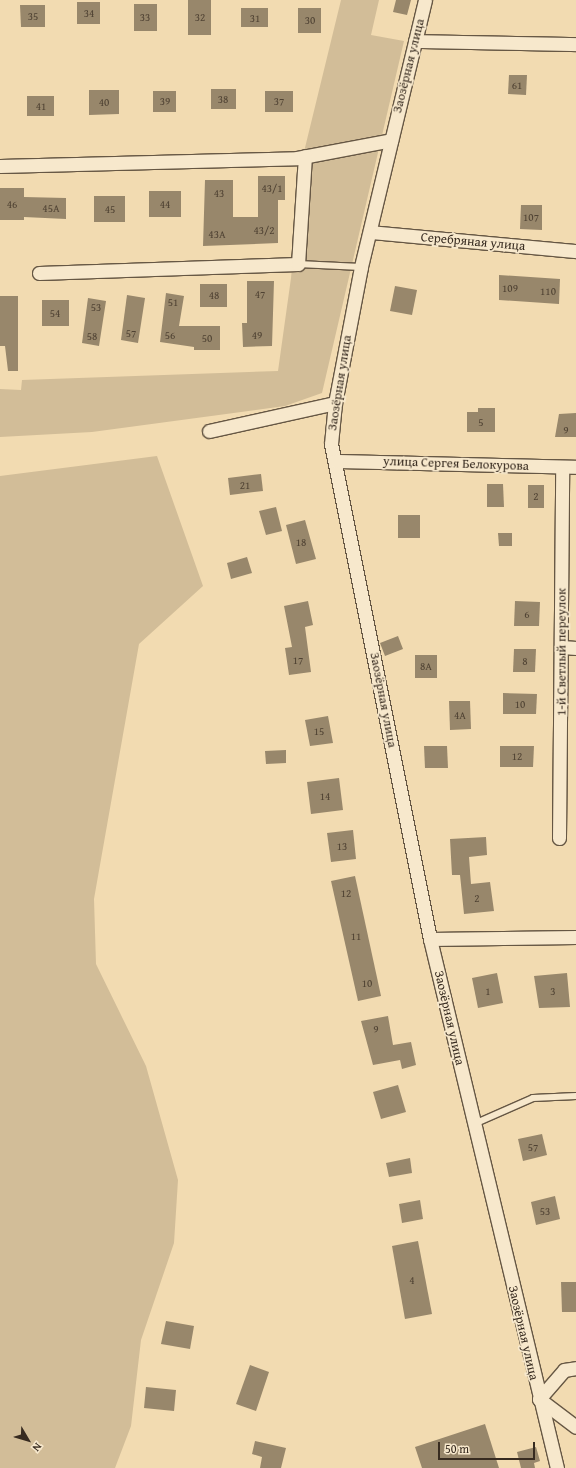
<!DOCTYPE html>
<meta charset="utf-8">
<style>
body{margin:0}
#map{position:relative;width:576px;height:1468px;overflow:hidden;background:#f2dbb1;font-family:"Gentium Book Plus",serif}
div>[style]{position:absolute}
.green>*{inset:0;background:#d2bd98}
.building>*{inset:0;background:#98876b}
.roads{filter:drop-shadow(1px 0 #665744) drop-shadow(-1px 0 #665744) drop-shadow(0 1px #665744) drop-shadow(0 -1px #665744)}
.service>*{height:6px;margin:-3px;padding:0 3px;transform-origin:3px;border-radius:3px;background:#f7e8cc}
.minor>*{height:13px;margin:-6.5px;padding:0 6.5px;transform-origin:6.5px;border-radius:6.5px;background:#f7e8cc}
span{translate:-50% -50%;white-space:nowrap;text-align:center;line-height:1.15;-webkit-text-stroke:3.5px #f7e8cc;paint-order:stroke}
.number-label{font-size:11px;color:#4f4233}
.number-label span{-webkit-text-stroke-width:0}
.street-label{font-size:13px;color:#372b20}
.north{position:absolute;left:8px;top:1420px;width:40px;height:40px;-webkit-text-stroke:3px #f7e8cc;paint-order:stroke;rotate:128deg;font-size:11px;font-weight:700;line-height:16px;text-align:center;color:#372b20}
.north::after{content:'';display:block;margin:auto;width:14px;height:18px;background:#372b20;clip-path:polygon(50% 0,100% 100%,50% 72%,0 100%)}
.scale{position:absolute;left:438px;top:1442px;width:97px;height:18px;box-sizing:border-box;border:2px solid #372b20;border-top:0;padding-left:5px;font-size:12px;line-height:14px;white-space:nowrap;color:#372b20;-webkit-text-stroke:3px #f7e8cc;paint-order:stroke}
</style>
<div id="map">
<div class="green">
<div style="clip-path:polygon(341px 0,379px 0,371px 35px,404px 41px,322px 393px,285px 406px,92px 432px,0 437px,0 389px,21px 390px,22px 380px,278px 371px,291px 278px,302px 160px)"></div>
<div style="clip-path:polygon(157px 456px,203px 586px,139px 644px,94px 899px,96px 964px,146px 1066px,178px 1180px,174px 1243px,141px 1340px,131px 1426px,115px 1468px,0 1468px,0 476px)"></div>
</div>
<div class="building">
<div style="clip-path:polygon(188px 0,211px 0,211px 35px,188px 35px)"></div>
<div style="clip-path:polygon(396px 0,411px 0,407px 15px,393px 12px)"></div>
<div style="clip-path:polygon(77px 2px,100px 2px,100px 24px,77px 24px)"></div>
<div style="clip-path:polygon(134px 4px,157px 4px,157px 31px,134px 31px)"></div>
<div style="clip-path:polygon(20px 5px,45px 5px,45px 27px,21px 27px)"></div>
<div style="clip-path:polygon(241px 8px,268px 8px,268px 27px,241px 27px)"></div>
<div style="clip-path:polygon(298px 8px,321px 8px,321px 33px,298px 33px)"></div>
<div style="clip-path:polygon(509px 75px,527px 75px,526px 95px,508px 94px)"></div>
<div style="clip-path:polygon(211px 89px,236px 89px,236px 109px,211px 109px)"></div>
<div style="clip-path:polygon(89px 90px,119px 90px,119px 114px,89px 115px)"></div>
<div style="clip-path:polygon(153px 91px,176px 91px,176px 112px,153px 112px)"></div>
<div style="clip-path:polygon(265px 91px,293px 91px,293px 112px,265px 112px)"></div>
<div style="clip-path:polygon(27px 96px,54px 96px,54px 116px,27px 116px)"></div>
<div style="clip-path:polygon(258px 176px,285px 176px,285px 200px,278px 200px,278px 243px,203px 246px,205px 180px,233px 180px,233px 217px,258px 217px)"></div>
<div style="clip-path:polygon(0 188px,24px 188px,24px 197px,66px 198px,66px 219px,24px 217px,24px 220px,0 220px)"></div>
<div style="clip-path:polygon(149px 191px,181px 191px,181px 217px,149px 217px)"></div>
<div style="clip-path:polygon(94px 196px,125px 196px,125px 222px,94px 222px)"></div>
<div style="clip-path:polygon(521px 205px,542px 205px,542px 230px,520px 229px)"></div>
<div style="clip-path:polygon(499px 275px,560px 279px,559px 304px,499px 300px)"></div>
<div style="clip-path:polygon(247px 281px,274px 281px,272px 346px,243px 347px,242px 323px,247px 323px)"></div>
<div style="clip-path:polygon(200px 284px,227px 284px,227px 307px,200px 307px)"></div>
<div style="clip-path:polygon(395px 286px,417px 290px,412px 315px,390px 311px)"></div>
<div style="clip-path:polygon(166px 293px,184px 296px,179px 326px,220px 326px,220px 350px,194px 350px,194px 347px,160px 342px)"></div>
<div style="clip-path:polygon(127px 295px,145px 298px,138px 343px,121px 340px)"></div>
<div style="clip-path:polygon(0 296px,18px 296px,18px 371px,8px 371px,5px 346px,0 346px)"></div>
<div style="clip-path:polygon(88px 298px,106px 301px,99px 346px,82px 343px)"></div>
<div style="clip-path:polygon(42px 300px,69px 300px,69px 326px,42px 326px)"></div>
<div style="clip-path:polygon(478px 408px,495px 408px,495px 432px,467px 432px,467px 412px,478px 412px)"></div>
<div style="clip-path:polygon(576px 413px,576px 437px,555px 437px,559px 414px)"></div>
<div style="clip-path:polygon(261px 474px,263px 491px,230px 495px,228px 478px)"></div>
<div style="clip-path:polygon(487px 484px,503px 484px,504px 507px,487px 507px)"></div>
<div style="clip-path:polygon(528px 485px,544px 485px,544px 508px,528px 508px)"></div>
<div style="clip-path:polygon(276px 507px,282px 531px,266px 535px,259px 511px)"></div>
<div style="clip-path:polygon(398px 515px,420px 515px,420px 538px,398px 538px)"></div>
<div style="clip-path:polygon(305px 520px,316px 559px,296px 564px,286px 525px)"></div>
<div style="clip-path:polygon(498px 533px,512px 533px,512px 546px,499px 546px)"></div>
<div style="clip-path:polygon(247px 557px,252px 573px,231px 579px,227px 563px)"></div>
<div style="clip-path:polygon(308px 601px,313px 625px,305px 627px,311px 672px,289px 675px,285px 648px,292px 647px,284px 606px)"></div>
<div style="clip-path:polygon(515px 601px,540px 602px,539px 626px,514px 626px)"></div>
<div style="clip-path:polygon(398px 636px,403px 649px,385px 656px,380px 643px)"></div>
<div style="clip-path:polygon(514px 649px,536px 649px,535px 672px,513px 672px)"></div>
<div style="clip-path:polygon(415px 655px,437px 655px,437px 678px,415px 678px)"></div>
<div style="clip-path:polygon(503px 693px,537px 694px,536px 714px,503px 714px)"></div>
<div style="clip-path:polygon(449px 701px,470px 701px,471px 729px,450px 730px)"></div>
<div style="clip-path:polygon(328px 716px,333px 743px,310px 746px,305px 720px)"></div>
<div style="clip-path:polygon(424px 746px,447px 746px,448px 768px,425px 768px)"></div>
<div style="clip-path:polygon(500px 746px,534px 746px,533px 767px,500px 767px)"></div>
<div style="clip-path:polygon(286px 750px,286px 763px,266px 764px,265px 751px)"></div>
<div style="clip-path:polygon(339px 778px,343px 810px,311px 814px,307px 782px)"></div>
<div style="clip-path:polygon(353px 830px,356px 859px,331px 862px,327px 833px)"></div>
<div style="clip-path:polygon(486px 837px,487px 855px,469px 857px,471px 884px,490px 882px,494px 911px,464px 914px,460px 875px,452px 875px,450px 839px)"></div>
<div style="clip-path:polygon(355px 876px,381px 996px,358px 1001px,331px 881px)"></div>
<div style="clip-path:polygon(497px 973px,503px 1003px,478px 1008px,472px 978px)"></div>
<div style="clip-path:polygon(567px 973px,570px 1007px,539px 1008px,534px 976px)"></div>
<div style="clip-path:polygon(388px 1016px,393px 1045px,411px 1042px,416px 1065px,402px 1069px,400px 1060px,373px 1065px,361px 1021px)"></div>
<div style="clip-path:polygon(398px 1085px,406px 1112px,381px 1119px,373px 1092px)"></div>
<div style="clip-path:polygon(542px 1134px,547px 1155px,523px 1161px,518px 1139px)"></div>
<div style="clip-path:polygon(410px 1158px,412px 1173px,389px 1177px,386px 1163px)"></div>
<div style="clip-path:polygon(555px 1196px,560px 1219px,536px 1225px,531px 1202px)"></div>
<div style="clip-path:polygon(420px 1200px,423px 1219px,402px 1223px,399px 1204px)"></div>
<div style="clip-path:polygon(418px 1241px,432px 1314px,405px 1319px,392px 1246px)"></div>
<div style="clip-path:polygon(561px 1282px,576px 1282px,576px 1312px,562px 1312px)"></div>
<div style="clip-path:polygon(166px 1321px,194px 1326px,190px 1349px,161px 1344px)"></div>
<div style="clip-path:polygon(250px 1365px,269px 1372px,256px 1411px,236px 1404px)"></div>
<div style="clip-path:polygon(146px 1387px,176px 1390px,174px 1411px,144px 1408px)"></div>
<div style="clip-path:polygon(485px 1424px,499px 1468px,422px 1468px,415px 1447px)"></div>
<div style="clip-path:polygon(255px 1441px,286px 1448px,281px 1468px,260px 1468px,262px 1457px,252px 1454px)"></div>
<div style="clip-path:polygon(536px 1447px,540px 1461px,534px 1463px,535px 1468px,521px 1468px,517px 1452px)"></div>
</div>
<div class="roads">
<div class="service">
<div style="left:298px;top:264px;width:63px;rotate:2.7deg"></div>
<div style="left:474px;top:1124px;width:64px;rotate:-23.8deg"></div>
<div style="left:533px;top:1098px;width:43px;rotate:-2.7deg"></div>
</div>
<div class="minor">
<div style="left:425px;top:0;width:275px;rotate:103.5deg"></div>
<div style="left:361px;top:267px;width:138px;rotate:100.8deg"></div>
<div style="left:335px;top:403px;width:41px;rotate:95.6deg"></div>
<div style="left:331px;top:444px;width:505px;rotate:78.69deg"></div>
<div style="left:430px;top:939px;width:544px;rotate:76.5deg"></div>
<div style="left:415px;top:41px;width:161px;rotate:1.1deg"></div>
<div style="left:0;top:166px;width:297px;rotate:-1.5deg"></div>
<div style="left:297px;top:158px;width:96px;rotate:-10.8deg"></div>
<div style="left:370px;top:232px;width:207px;rotate:5.3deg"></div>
<div style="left:39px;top:273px;width:259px;rotate:-2deg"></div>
<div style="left:298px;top:264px;width:108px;rotate:-86.3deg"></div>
<div style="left:209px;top:431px;width:129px;rotate:-12.5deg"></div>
<div style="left:335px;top:461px;width:241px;rotate:1.4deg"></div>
<div style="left:562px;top:647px;width:14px;rotate:4deg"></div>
<div style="left:559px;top:838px;width:371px;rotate:-89.5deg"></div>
<div style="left:430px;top:939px;width:146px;rotate:-0.8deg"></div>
<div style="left:539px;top:1399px;width:38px;rotate:-49deg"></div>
<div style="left:564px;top:1370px;width:12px;rotate:-9deg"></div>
<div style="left:539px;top:1399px;width:46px;rotate:37.1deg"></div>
</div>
</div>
<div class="number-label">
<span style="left:89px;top:13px">34</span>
<span style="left:33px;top:16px">35</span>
<span style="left:145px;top:17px">33</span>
<span style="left:200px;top:17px">32</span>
<span style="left:255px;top:18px">31</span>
<span style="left:310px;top:20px">30</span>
<span style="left:517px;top:85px">61</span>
<span style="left:223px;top:99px">38</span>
<span style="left:165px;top:101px">39</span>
<span style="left:279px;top:101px">37</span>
<span style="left:104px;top:102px">40</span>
<span style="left:41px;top:106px">41</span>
<span style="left:272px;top:188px">43/1</span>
<span style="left:219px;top:193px">43</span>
<span style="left:12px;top:204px">46</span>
<span style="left:165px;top:204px">44</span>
<span style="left:51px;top:208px">45А</span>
<span style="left:110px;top:209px">45</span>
<span style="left:531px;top:217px">107</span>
<span style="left:264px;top:230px">43/2</span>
<span style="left:217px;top:234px">43А</span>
<span style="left:510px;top:288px">109</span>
<span style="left:548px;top:291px">110</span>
<span style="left:260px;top:294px">47</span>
<span style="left:214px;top:295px">48</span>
<span style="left:173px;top:302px">51</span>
<span style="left:96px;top:307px">53</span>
<span style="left:55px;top:313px">54</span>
<span style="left:131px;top:333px">57</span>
<span style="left:170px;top:335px">56</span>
<span style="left:257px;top:335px">49</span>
<span style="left:92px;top:336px">58</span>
<span style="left:207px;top:338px">50</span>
<span style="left:481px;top:422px">5</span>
<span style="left:566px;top:430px">9</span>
<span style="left:245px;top:485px">21</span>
<span style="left:536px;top:496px">2</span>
<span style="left:301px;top:542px">18</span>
<span style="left:527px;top:614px">6</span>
<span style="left:298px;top:660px">17</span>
<span style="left:525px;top:661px">8</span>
<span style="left:426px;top:666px">8А</span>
<span style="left:520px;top:704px">10</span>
<span style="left:460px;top:715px">4А</span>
<span style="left:319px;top:731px">15</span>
<span style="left:517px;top:756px">12</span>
<span style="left:325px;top:796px">14</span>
<span style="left:342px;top:846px">13</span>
<span style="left:346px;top:893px">12</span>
<span style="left:477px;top:898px">2</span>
<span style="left:356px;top:936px">11</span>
<span style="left:367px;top:983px">10</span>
<span style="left:488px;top:991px">1</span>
<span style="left:553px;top:991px">3</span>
<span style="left:376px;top:1029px">9</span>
<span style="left:533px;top:1147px">57</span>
<span style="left:545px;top:1211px">53</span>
<span style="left:412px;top:1280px">4</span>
</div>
<div class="street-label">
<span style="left:409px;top:66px;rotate:-76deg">Заозёрная улица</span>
<span style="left:473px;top:242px;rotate:5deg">Серебряная улица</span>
<span style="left:340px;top:383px;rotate:-81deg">Заозёрная улица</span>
<span style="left:456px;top:464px;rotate:2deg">улица Сергея Белокурова</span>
<span style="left:562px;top:652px;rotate:-90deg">1-й Светлый переулок</span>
<span style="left:383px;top:700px;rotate:79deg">Заозёрная улица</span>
<span style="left:449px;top:1018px;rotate:77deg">Заозёрная улица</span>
<span style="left:523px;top:1333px;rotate:77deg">Заозёрная улица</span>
</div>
<div class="north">N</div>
<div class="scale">50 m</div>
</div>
